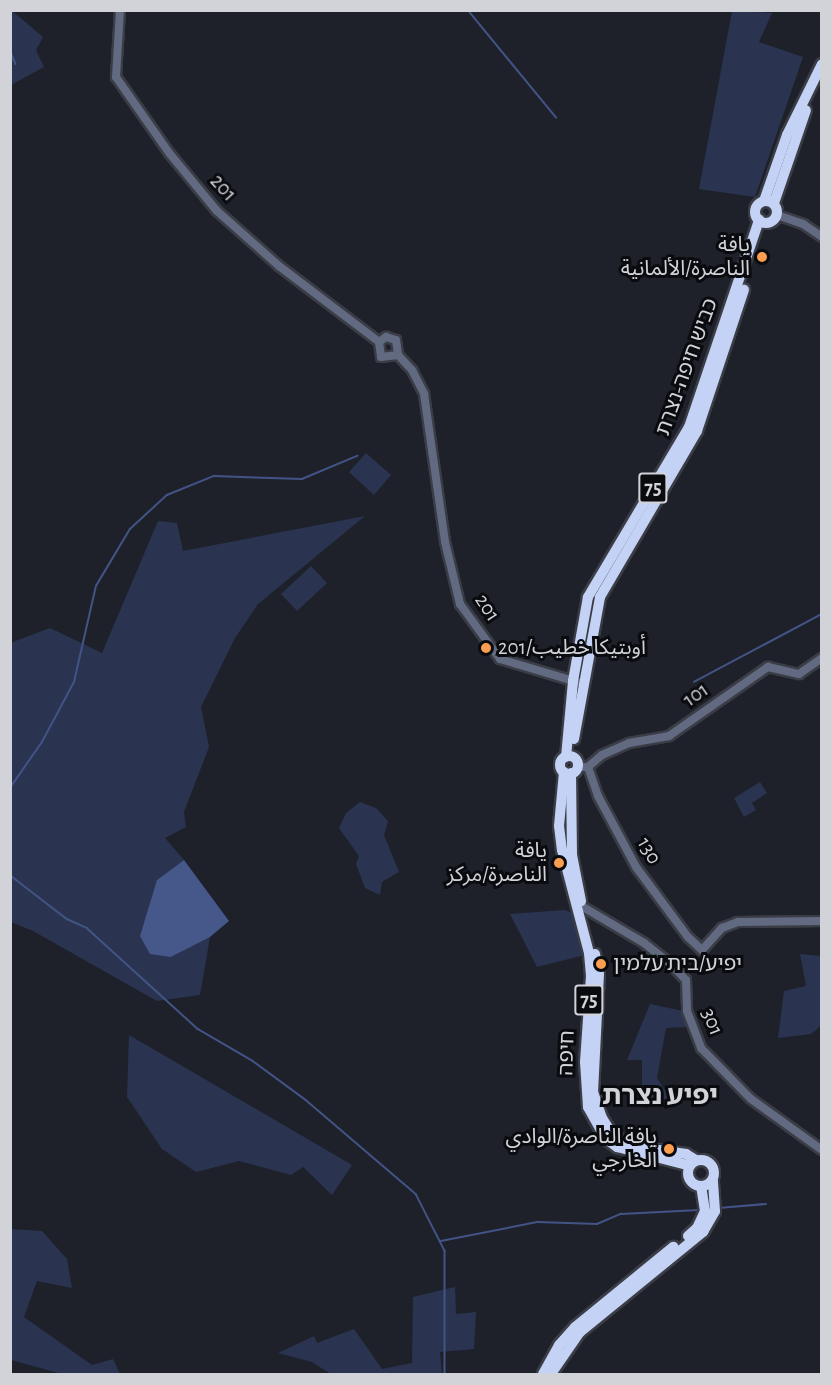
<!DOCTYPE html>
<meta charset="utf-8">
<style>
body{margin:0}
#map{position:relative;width:832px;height:1385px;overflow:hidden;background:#1e212a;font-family:"Alegreya Sans","Noto Sans Arabic","Noto Sans Hebrew",sans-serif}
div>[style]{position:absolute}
.green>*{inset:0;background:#2a3451}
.forest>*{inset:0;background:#46588a}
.stream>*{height:1.5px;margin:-0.75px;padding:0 0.75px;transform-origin:0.75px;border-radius:0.75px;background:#425486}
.roads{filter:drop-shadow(2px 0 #3b3d46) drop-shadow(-2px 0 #3b3d46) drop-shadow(0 2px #3b3d46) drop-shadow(0 -2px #3b3d46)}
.minor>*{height:8px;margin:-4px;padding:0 4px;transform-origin:4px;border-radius:4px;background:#616a81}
.highway>*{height:10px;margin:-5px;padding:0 5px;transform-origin:5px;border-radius:5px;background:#c4d2f5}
.highway>.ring{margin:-5px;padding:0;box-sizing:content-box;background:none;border:10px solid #c4d2f5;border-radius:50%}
.dots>*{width:16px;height:16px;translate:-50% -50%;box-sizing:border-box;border:3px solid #0a0b0f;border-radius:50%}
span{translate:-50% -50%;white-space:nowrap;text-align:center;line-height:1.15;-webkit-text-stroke:6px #0a0b0f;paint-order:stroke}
.shield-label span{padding:2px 4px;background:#0a0b0f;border:2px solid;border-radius:4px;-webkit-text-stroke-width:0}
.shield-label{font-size:20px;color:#d1d3d9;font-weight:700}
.street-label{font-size:21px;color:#d1d3d9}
.poi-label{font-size:21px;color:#d1d3d9}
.right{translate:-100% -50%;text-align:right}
.left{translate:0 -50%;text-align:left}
.district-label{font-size:27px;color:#d1d3d9;font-weight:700}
.frame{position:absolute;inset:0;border:12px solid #d1d3d9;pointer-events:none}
</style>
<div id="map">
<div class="green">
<div style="clip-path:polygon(11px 10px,43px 37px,36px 50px,44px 67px,11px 85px)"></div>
<div style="clip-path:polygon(732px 11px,772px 13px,759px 42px,803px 57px,755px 197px,699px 189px)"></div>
<div style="clip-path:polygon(366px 453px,391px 475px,374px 495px,349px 472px)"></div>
<div style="clip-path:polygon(365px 516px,258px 604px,235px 638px,201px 707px,209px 747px,184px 812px,186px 827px,165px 838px,184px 860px,157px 880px,171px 957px,210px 937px,200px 995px,157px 1001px,33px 931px,11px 922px,10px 643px,50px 628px,102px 653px,158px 521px,177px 523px,183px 551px)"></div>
<div style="clip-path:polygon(311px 566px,327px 583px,297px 611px,281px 594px)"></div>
<div style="clip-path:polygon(760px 782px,767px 793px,752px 803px,756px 810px,744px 817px,734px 798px)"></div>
<div style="clip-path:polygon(360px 802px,376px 808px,388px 821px,384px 835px,399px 872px,382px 882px,380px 895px,365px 888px,356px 864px,359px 856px,339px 828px,346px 813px)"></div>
<div style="clip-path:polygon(565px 910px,572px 913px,585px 955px,537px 967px,510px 914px)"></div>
<div style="clip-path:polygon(800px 954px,821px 956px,821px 1026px,811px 1034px,778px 1038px,784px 991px,806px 986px)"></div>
<div style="clip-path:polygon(650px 1004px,683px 1011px,688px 1027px,666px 1028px,657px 1078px,668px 1095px,665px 1102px,642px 1104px,642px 1060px,627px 1060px)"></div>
<div style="clip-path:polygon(129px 1035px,352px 1165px,332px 1195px,303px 1167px,291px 1175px,239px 1161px,196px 1172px,162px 1149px,127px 1097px)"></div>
<div style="clip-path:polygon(10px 1229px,42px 1231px,67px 1259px,72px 1288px,37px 1281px,24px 1317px,92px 1365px,113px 1359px,120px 1374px,62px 1374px,11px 1360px)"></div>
<div style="clip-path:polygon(455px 1287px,456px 1314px,476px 1312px,474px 1349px,440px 1352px,442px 1374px,331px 1374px,312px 1362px,278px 1353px,314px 1336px,317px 1343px,354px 1329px,382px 1369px,412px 1363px,413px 1297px)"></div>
</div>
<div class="forest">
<div style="clip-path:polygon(184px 860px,229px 921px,210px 937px,171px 957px,150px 954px,140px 936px,157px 880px)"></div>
</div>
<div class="stream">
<div style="left:468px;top:10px;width:139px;rotate:50.6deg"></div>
<div style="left:10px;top:50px;width:15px;rotate:67deg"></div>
<div style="left:694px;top:682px;width:145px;rotate:-28deg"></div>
<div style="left:10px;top:788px;width:56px;rotate:-55.2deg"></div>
<div style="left:42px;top:742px;width:68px;rotate:-61.9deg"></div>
<div style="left:74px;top:682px;width:98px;rotate:-77.1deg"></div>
<div style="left:96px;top:586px;width:66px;rotate:-59.2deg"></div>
<div style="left:130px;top:529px;width:50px;rotate:-42.6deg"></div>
<div style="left:167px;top:495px;width:51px;rotate:-22deg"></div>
<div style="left:214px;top:476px;width:88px;rotate:2deg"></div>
<div style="left:302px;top:479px;width:60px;rotate:-22.7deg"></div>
<div style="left:10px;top:875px;width:72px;rotate:37.7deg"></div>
<div style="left:67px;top:919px;width:22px;rotate:24deg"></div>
<div style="left:87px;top:928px;width:150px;rotate:42.3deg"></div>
<div style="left:198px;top:1029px;width:64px;rotate:30.2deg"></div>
<div style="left:253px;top:1061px;width:66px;rotate:36.3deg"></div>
<div style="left:306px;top:1100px;width:145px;rotate:40.5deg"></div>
<div style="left:416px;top:1194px;width:64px;rotate:63deg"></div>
<div style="left:445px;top:1251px;width:123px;rotate:90deg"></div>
<div style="left:719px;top:1208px;width:47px;rotate:-4.9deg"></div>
<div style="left:441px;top:1241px;width:99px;rotate:-11.1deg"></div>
<div style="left:538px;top:1222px;width:59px;rotate:1.9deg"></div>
<div style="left:597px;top:1224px;width:26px;rotate:-23deg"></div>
<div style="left:621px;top:1214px;width:78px;rotate:-2.9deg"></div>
</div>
<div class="roads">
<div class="minor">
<div style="left:120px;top:10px;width:67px;rotate:93.4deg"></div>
<div style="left:116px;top:77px;width:94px;rotate:55deg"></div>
<div style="left:170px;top:154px;width:74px;rotate:50.5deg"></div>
<div style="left:217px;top:211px;width:83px;rotate:41.6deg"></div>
<div style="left:279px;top:266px;width:126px;rotate:37.2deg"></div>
<div style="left:777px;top:215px;width:28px;rotate:19deg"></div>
<div style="left:803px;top:224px;width:23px;rotate:34deg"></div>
<div style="left:379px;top:342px;width:9px;rotate:-36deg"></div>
<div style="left:386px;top:337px;width:10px;rotate:17deg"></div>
<div style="left:396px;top:340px;width:15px;rotate:82deg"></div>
<div style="left:379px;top:342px;width:15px;rotate:82deg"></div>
<div style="left:381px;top:357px;width:17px;rotate:-7deg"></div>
<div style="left:398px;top:355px;width:21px;rotate:47deg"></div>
<div style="left:412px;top:370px;width:27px;rotate:63deg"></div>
<div style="left:424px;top:394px;width:149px;rotate:81.9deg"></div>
<div style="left:445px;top:542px;width:64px;rotate:76.4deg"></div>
<div style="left:460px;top:604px;width:68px;rotate:54deg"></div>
<div style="left:500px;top:659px;width:80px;rotate:16.6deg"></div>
<div style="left:577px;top:767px;width:11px"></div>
<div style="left:588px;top:767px;width:31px;rotate:71deg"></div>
<div style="left:598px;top:796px;width:81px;rotate:61.8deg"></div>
<div style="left:636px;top:867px;width:87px;rotate:53.4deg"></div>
<div style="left:688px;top:937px;width:19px;rotate:43deg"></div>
<div style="left:702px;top:950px;width:30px;rotate:-48deg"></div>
<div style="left:722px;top:928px;width:17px;rotate:-21deg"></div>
<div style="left:738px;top:922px;width:84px;rotate:-0.7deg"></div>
<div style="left:588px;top:767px;width:18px;rotate:-41deg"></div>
<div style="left:602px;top:755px;width:30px;rotate:-24deg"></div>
<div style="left:629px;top:743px;width:41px;rotate:-9.9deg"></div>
<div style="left:669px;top:736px;width:121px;rotate:-34.9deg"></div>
<div style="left:768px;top:667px;width:32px;rotate:13deg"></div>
<div style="left:799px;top:674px;width:28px;rotate:-35deg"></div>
<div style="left:583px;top:907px;width:71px;rotate:30.5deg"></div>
<div style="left:644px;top:943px;width:33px;rotate:38deg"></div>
<div style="left:670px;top:963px;width:23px;rotate:47deg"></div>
<div style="left:686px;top:980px;width:31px;rotate:88deg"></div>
<div style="left:687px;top:1011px;width:40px;rotate:69deg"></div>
<div style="left:701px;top:1048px;width:71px;rotate:45.6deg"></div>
<div style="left:751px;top:1099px;width:87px;rotate:35.7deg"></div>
</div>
<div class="highway">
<div class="ring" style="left:755px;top:201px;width:12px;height:12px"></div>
<div style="left:764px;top:201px;width:70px;rotate:-70.8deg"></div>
<div style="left:787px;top:135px;width:79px;rotate:-63.8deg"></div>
<div style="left:774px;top:203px;width:98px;rotate:-71deg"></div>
<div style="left:574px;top:739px;width:144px;rotate:-79.6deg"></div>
<div style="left:600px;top:597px;width:192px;rotate:-59.7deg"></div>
<div style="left:697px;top:431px;width:149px;rotate:-71.6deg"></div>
<div class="ring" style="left:560px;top:756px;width:8px;height:8px"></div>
<div style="left:566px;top:757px;width:76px;rotate:-84.7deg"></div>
<div style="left:573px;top:681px;width:85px;rotate:-79.9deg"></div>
<div style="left:588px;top:597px;width:198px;rotate:-59.3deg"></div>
<div style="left:689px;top:427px;width:219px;rotate:-71.3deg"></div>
<div style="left:564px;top:772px;width:54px;rotate:95.3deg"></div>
<div style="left:559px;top:826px;width:24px;rotate:83deg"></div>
<div style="left:562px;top:850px;width:106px;rotate:75.3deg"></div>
<div style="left:589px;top:953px;width:23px;rotate:85deg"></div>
<div style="left:591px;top:976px;width:86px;rotate:94deg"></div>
<div style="left:585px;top:1062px;width:45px;rotate:86.2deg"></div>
<div style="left:588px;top:1107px;width:37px;rotate:61deg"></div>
<div style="left:606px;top:1139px;width:14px;rotate:36deg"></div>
<div style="left:617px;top:1147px;width:72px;rotate:14.4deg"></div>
<div style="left:571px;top:773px;width:82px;rotate:89.3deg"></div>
<div style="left:572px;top:855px;width:47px;rotate:78.9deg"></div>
<div style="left:595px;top:954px;width:20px;rotate:79deg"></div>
<div style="left:599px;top:974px;width:118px;rotate:92.9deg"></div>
<div style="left:593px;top:1092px;width:28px;rotate:71deg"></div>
<div style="left:602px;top:1118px;width:19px;rotate:58deg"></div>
<div style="left:612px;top:1134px;width:22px;rotate:34deg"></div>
<div style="left:630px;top:1146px;width:57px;rotate:8.1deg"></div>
<div style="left:686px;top:1154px;width:12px;rotate:31deg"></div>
<div class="ring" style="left:688px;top:1160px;width:16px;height:16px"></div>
<div style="left:688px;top:1236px;width:12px;rotate:-42deg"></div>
<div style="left:697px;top:1228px;width:19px;rotate:-65deg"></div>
<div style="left:705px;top:1211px;width:25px;rotate:-99deg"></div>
<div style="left:543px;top:1374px;width:33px;rotate:-61deg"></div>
<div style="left:559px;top:1345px;width:24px;rotate:-48deg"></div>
<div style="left:575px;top:1327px;width:127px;rotate:-39.2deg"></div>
<div style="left:551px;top:1374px;width:51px;rotate:-55.4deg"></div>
<div style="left:580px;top:1332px;width:159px;rotate:-39.1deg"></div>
<div style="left:703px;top:1232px;width:24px;rotate:-60deg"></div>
<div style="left:715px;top:1211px;width:30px;rotate:-94deg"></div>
</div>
</div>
<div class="dots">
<div style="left:762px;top:257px;background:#fb9e50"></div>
<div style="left:486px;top:648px;background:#fb9e50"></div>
<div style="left:559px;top:863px;background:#fb9e50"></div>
<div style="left:601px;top:964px;background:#fb9e50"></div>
<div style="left:669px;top:1149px;background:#fb9e50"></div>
</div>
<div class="shield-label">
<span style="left:653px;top:488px">75</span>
<span style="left:589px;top:1000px">75</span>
</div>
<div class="street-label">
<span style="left:223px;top:188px;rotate:48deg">201</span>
<span style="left:687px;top:367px;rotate:-70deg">כביש חיפה-נצרת</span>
<span style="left:487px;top:608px;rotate:57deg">201</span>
<span style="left:696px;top:695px;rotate:-35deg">101</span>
<span style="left:649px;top:851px;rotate:60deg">130</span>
<span style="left:712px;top:1022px;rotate:68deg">301</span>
<span style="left:567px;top:1053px;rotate:-88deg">חיפה</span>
</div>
<div class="poi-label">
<span class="right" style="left:750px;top:257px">يافة<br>الناصرة/الألمانية</span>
<span class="left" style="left:498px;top:648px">أوبتيكا خطيب/201</span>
<span class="right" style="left:547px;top:863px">يافة<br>الناصرة/مركز</span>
<span class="left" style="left:613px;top:964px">יפיע/בית עלמין</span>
<span class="right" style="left:657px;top:1149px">يافة الناصرة/الوادي<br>الخارجي</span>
</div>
<div class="district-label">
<span style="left:660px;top:1096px">יפיע נצרת</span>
</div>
<div class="frame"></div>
</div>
